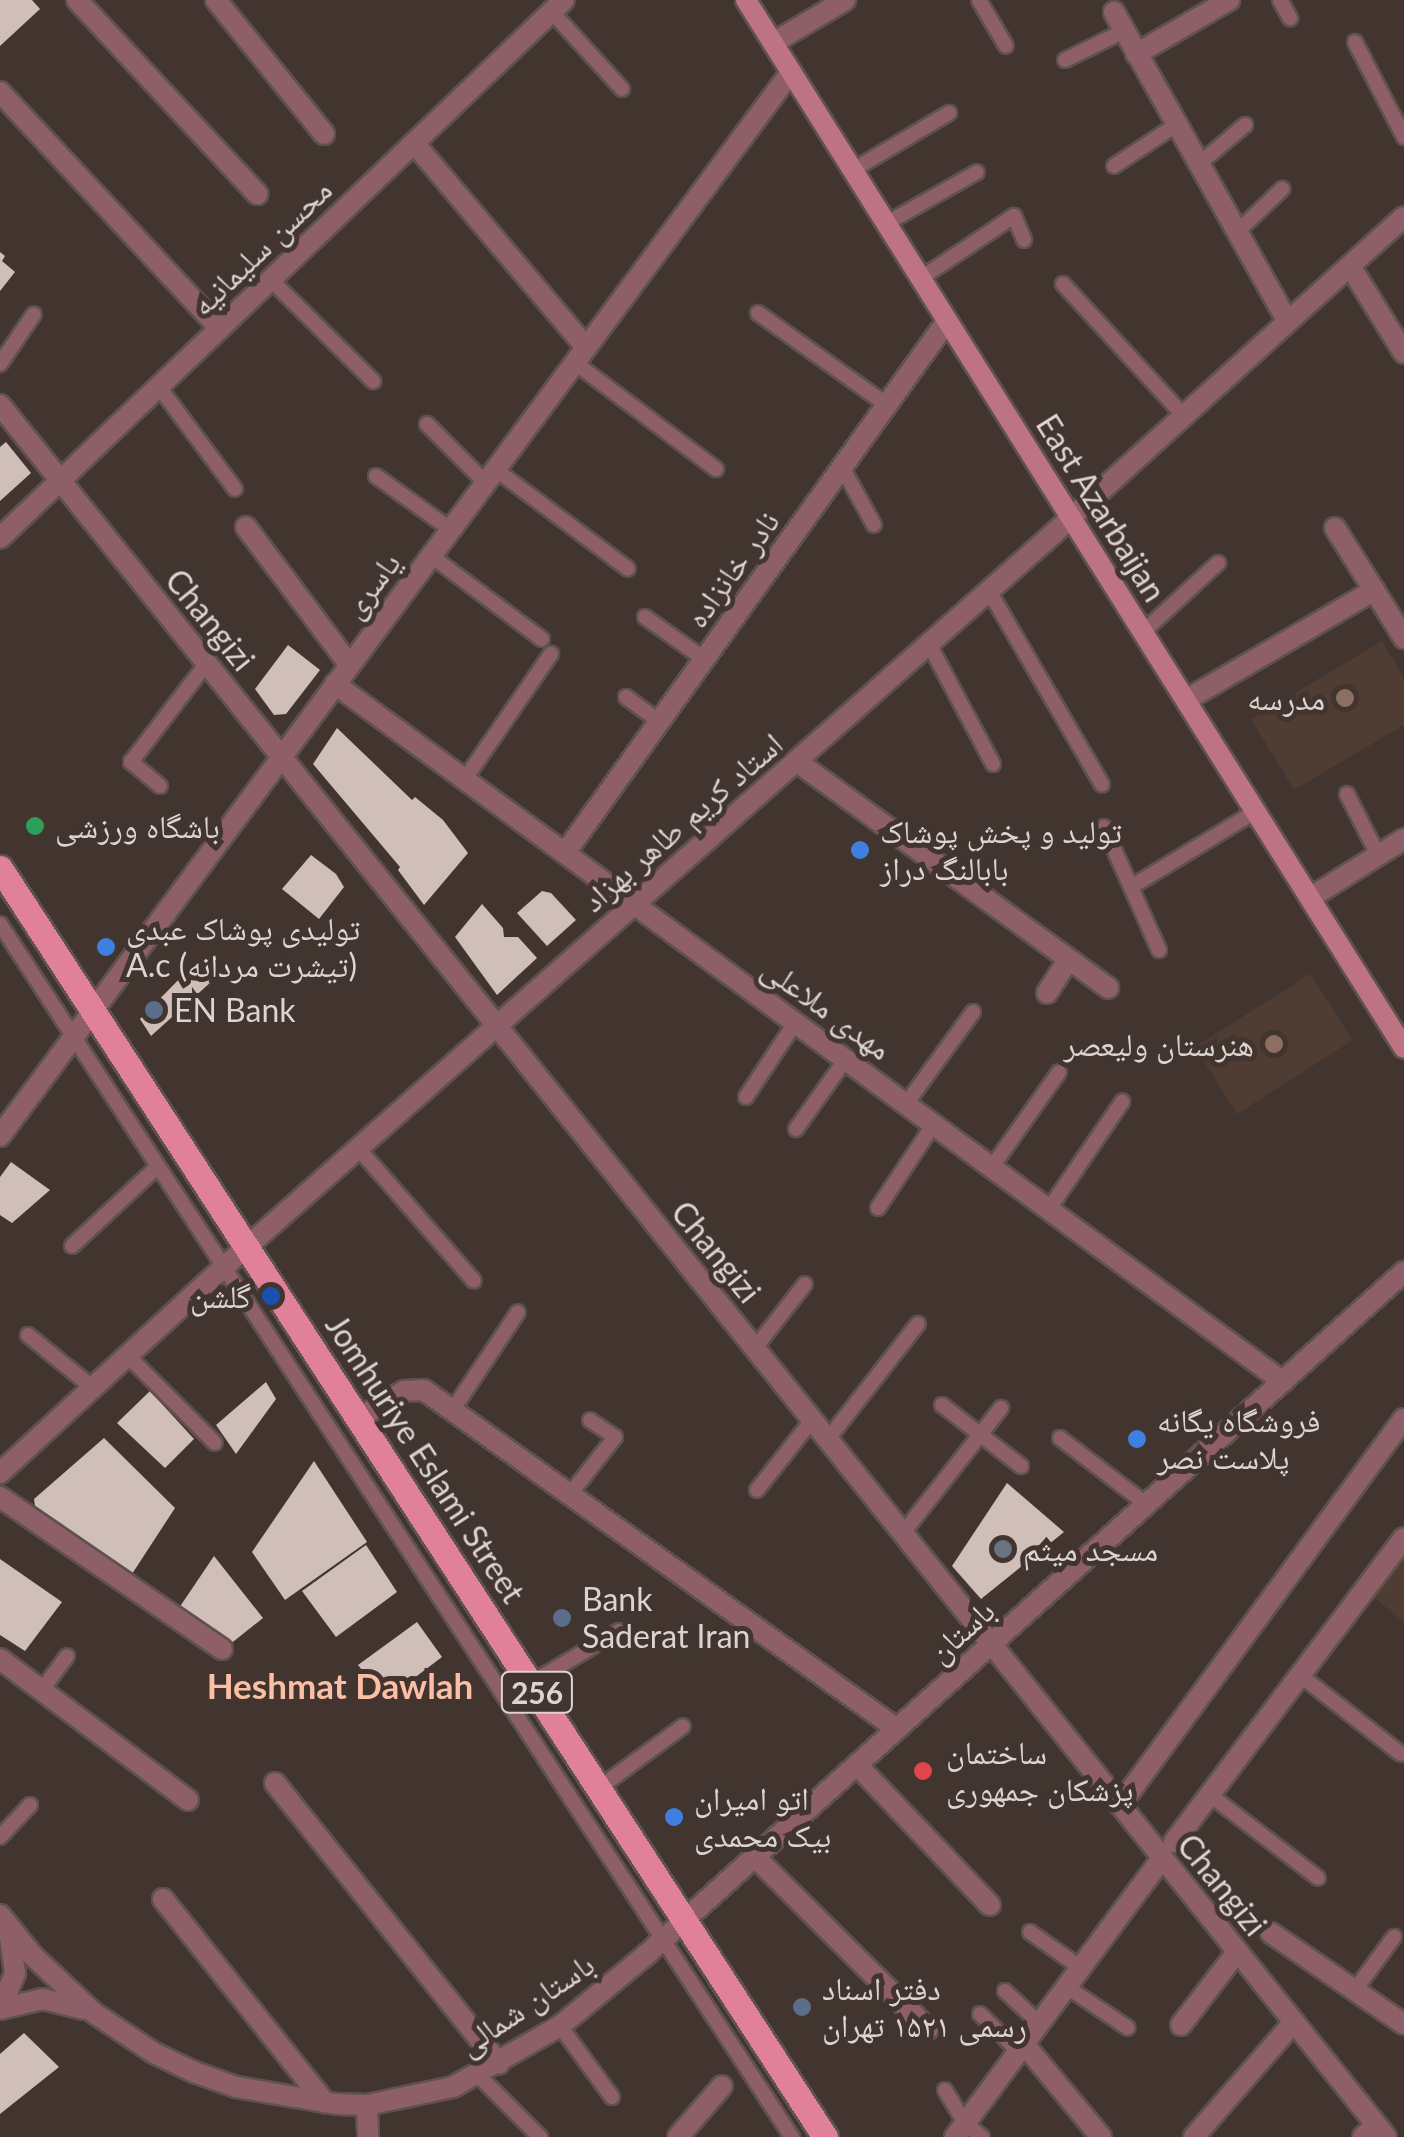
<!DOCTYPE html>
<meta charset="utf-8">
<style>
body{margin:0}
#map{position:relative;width:1404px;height:2137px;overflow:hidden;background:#42352f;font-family:Lato,"Noto Naskh Arabic",sans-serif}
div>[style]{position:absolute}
.built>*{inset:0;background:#4f3c33}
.building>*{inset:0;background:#d0bfb8}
.roads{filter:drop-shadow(2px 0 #5e524c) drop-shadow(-2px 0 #5e524c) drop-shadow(0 2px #5e524c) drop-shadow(0 -2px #5e524c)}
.service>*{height:14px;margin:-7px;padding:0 7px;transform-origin:7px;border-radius:7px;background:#8e5f69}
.minor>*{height:20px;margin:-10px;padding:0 10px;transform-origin:10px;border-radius:10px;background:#8e5f69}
.tertiary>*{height:20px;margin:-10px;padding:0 10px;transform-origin:10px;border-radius:10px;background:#8e5f69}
.secondary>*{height:20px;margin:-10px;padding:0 10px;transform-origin:10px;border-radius:10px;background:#bd7384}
.primary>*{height:25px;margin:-12.5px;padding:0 12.5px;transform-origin:12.5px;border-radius:12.5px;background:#e18199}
.dots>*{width:28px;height:28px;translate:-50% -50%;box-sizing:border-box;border:5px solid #42352f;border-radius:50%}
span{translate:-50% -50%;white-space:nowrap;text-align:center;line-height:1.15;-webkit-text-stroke:10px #42352f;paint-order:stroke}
.shield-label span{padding:2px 8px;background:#42352f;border:2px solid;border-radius:8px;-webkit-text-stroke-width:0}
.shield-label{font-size:30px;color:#dcd4d0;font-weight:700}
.street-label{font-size:32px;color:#dcd4d0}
.poi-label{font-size:32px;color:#dcd4d0}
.right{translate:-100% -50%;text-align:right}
.left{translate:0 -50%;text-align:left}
.neighbourhood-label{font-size:35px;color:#fdbea6;font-weight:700}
</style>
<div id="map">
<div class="built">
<div style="clip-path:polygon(1382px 641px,1404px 677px,1404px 725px,1294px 790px,1251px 719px)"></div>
<div style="clip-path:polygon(1310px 974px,1353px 1040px,1237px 1114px,1195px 1047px)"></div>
<div style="clip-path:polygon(1404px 1555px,1404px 1622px,1373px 1597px)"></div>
</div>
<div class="building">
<div style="clip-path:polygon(0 0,32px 0,40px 9px,0 46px)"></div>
<div style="clip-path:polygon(0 252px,5px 256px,2px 261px,15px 272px,0 291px)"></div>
<div style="clip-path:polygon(6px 442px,31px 473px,0 501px,0 447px)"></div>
<div style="clip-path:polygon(288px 645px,320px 670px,286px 714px,274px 715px,255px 689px)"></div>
<div style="clip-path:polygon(337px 728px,412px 800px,415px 797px,443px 820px,468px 853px,424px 905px,398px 870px,400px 867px,313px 764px)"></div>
<div style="clip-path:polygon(311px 855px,336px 874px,344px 887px,319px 919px,282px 889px)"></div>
<div style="clip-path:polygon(542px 891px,551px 893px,576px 920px,547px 946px,517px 913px)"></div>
<div style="clip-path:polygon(482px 904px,503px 928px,504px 937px,518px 937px,537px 958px,497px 995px,455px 937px)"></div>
<div style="clip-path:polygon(193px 965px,211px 982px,151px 1036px,140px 1019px)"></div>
<div style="clip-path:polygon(11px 1162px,50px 1190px,12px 1223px,0 1215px,0 1177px)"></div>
<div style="clip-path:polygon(266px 1382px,276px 1399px,236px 1454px,216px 1425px)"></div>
<div style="clip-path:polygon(150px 1391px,194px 1439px,165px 1468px,117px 1423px)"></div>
<div style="clip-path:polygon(104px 1438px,175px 1508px,132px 1574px,35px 1506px,34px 1499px)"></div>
<div style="clip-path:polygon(314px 1461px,367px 1542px,285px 1600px,252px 1552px)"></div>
<div style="clip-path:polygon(1007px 1483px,1064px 1532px,981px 1599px,952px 1566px)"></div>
<div style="clip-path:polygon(366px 1545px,397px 1592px,336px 1637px,302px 1591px)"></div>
<div style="clip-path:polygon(214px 1556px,263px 1618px,229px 1645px,179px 1608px)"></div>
<div style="clip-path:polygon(0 1559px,62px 1602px,25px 1651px,0 1635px)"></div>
<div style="clip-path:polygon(417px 1622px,442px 1657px,385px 1700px,358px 1665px)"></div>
<div style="clip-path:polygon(24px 2033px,59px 2067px,0 2114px,0 2054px)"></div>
</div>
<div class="roads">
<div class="service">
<div style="left:979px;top:0;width:53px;rotate:59.6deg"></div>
<div style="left:1280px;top:0;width:21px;rotate:61deg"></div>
<div style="left:552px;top:12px;width:104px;rotate:47.7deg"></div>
<div style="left:1355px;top:42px;width:107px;rotate:62.7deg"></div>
<div style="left:1065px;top:60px;width:66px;rotate:-26.2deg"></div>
<div style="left:1198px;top:165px;width:62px;rotate:-40.4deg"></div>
<div style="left:1114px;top:166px;width:74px;rotate:-33.5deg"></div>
<div style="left:853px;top:170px;width:112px;rotate:-30.7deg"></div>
<div style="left:887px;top:223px;width:103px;rotate:-29.5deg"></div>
<div style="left:1236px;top:233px;width:64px;rotate:-43.7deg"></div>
<div style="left:921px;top:278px;width:112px;rotate:-33.7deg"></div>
<div style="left:1014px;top:216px;width:26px;rotate:67deg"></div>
<div style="left:271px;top:280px;width:144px;rotate:44.7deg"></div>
<div style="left:1063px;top:284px;width:179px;rotate:47.5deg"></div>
<div style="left:758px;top:313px;width:158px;rotate:35.5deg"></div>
<div style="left:574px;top:362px;width:178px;rotate:37deg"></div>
<div style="left:0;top:364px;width:60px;rotate:-55.8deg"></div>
<div style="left:159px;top:387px;width:127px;rotate:53.3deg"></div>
<div style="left:427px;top:424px;width:82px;rotate:45deg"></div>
<div style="left:842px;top:467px;width:66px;rotate:61.1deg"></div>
<div style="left:495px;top:469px;width:166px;rotate:36.9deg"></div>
<div style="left:376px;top:476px;width:91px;rotate:35.6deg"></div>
<div style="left:430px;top:555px;width:140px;rotate:36.9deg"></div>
<div style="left:989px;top:591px;width:224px;rotate:59.7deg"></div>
<div style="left:645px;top:617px;width:72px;rotate:35.4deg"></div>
<div style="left:1143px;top:632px;width:102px;rotate:-42.6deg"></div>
<div style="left:929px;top:644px;width:136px;rotate:61.9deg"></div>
<div style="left:626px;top:697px;width:42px;rotate:36.3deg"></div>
<div style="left:465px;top:779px;width:152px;rotate:-55.5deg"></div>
<div style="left:160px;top:786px;width:38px;rotate:-140deg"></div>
<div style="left:131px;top:762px;width:125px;rotate:-52.5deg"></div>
<div style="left:1347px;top:794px;width:68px;rotate:63.1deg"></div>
<div style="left:1104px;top:827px;width:135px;rotate:65.9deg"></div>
<div style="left:1131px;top:887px;width:146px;rotate:-31.3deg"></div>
<div style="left:0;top:924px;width:1449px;rotate:56.86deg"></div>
<div style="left:746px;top:1097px;width:89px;rotate:-56.5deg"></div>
<div style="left:906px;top:1104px;width:114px;rotate:-53.9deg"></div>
<div style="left:796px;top:1129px;width:86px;rotate:-54.5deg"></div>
<div style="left:358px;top:1148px;width:176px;rotate:48.9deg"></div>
<div style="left:992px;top:1167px;width:116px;rotate:-54.8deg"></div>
<div style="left:878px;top:1208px;width:101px;rotate:-56.3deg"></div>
<div style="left:1049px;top:1209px;width:130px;rotate:-55.7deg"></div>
<div style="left:72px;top:1246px;width:117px;rotate:-42.9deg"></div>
<div style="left:28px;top:1335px;width:82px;rotate:39.1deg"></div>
<div style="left:755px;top:1348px;width:81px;rotate:-52deg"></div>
<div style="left:127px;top:1355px;width:124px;rotate:45deg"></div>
<div style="left:942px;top:1405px;width:100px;rotate:37.7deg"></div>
<div style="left:454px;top:1408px;width:115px;rotate:-56.3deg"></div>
<div style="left:1060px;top:1438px;width:108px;rotate:37.5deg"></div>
<div style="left:828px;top:1439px;width:146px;rotate:-52deg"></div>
<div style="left:757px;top:1490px;width:89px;rotate:-51.8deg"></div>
<div style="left:571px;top:1493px;width:71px;rotate:-51.8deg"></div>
<div style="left:615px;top:1437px;width:30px;rotate:-146deg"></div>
<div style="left:903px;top:1533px;width:159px;rotate:-51.9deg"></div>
<div style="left:1300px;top:1675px;width:128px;rotate:38deg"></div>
<div style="left:531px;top:1683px;width:102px;rotate:-30.6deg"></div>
<div style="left:42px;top:1690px;width:42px;rotate:-53.7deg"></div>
<div style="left:599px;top:1788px;width:104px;rotate:-36.4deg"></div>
<div style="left:1210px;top:1795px;width:136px;rotate:37.5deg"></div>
<div style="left:0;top:1837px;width:44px;rotate:-46.8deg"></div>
<div style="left:1030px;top:1932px;width:62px;rotate:35.2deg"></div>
<div style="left:1067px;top:1987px;width:73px;rotate:33.9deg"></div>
<div style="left:1355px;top:1990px;width:66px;rotate:-53.7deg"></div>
<div style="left:1005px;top:1991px;width:47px;rotate:43.3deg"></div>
<div style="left:980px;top:2014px;width:54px;rotate:44.3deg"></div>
<div style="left:560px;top:2026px;width:88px;rotate:53.8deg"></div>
<div style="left:478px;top:2075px;width:88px;rotate:45deg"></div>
<div style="left:945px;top:2090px;width:39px;rotate:59deg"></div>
<div style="left:965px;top:2123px;width:22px;rotate:39deg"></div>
</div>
<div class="minor">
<div style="left:77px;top:0;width:265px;rotate:47.1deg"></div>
<div style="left:216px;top:0;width:172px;rotate:51.1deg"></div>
<div style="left:1114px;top:12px;width:355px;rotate:60.7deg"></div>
<div style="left:773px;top:43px;width:84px;rotate:-30.8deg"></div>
<div style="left:1136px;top:54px;width:108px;rotate:-30.1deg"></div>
<div style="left:0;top:92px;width:323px;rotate:47.1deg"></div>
<div style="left:414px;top:143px;width:267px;rotate:49.9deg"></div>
<div style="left:1350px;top:266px;width:102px;rotate:58.2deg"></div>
<div style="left:246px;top:527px;width:171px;rotate:53.1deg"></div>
<div style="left:1335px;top:528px;width:73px;rotate:57.8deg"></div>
<div style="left:335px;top:684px;width:1177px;rotate:36.36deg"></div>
<div style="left:1186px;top:700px;width:218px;rotate:-30.3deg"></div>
<div style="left:1374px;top:590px;width:57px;rotate:58deg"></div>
<div style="left:796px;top:761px;width:386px;rotate:36deg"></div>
<div style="left:565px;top:853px;width:655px;rotate:-54.32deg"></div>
<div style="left:1310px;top:898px;width:111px;rotate:-32.1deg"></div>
<div style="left:1047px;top:993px;width:40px;rotate:-57.1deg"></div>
<div style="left:359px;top:1418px;width:52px;rotate:-31deg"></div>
<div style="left:404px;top:1391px;width:20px;rotate:-3deg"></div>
<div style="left:424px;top:1390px;width:582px;rotate:35.63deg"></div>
<div style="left:0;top:1497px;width:269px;rotate:34.4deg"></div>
<div style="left:0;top:1659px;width:235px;rotate:36.9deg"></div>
<div style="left:857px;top:1765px;width:193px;rotate:46.5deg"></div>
<div style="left:275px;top:1783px;width:359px;rotate:51.4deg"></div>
<div style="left:1120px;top:1805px;width:479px;rotate:-53.7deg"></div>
<div style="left:1174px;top:1842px;width:381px;rotate:-52.9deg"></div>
<div style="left:755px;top:1857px;width:244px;rotate:44.8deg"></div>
<div style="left:163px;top:1899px;width:260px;rotate:51.5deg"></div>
<div style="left:1271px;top:1933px;width:161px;rotate:34.4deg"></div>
<div style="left:1181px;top:2025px;width:92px;rotate:-52.5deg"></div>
<div style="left:1024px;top:2044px;width:121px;rotate:50.4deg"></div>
<div style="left:678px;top:2137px;width:67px;rotate:-49.2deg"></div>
<div style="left:955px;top:2137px;width:347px;rotate:-53.4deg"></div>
<div style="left:1194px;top:2137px;width:152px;rotate:-49deg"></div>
<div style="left:1363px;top:2137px;width:18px;rotate:-43deg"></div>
</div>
<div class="tertiary">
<div style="left:0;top:405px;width:2218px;rotate:51.33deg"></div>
<div style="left:0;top:538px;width:779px;rotate:-43.65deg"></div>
<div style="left:0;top:1136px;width:1326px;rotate:-53.37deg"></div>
<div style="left:0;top:1473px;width:304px;rotate:-42.6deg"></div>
<div style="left:224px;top:1267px;width:1093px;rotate:-41.48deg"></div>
<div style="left:1043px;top:543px;width:486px;rotate:-42.1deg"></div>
<div style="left:0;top:1915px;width:53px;rotate:51.2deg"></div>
<div style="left:33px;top:1956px;width:83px;rotate:43.1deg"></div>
<div style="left:94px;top:2013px;width:72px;rotate:33.7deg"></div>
<div style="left:154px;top:2053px;width:44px;rotate:25.4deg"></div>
<div style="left:194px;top:2072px;width:45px;rotate:19.7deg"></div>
<div style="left:236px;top:2087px;width:102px;rotate:9.6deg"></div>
<div style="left:337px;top:2104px;width:30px;rotate:2deg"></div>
<div style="left:367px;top:2105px;width:88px;rotate:-11.8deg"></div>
<div style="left:453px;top:2087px;width:123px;rotate:-29.7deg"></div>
<div style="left:560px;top:2026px;width:113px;rotate:-39.6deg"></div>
<div style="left:647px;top:1954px;width:1019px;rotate:-42.02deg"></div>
<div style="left:0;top:2009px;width:44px;rotate:-13.1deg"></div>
<div style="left:43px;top:1999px;width:41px;rotate:14deg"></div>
<div style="left:0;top:2009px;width:39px;rotate:-67deg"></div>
<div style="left:15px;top:1973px;width:43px;rotate:-97.9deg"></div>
<div style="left:367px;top:2105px;width:32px;rotate:88deg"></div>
</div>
<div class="secondary">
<div style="left:746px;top:0;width:1237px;rotate:57.88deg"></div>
</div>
<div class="primary">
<div style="left:0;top:868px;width:1514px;rotate:56.97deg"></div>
</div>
</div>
<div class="dots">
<div style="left:1345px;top:698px;background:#8d6e63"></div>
<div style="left:35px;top:826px;background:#2e9e5b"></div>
<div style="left:860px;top:850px;background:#3f7fe0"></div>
<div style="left:106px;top:947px;background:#3f7fe0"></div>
<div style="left:154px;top:1010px;background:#5c6f8a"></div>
<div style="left:1274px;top:1044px;background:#8d6e63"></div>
<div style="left:271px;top:1296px;background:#1a4fb4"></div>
<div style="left:1137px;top:1439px;background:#3f7fe0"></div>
<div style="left:1003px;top:1549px;background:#6b7280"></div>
<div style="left:562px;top:1618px;background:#5c6f8a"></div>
<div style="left:923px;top:1771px;background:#e0444e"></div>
<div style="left:674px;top:1817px;background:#3f7fe0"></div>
<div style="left:802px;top:2007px;background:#5c6f8a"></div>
</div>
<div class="shield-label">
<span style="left:537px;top:1692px">256</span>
</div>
<div class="street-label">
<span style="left:261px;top:247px;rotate:-44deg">محسن سلیمانیه</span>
<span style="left:1101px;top:508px;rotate:58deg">East Azarbaijan</span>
<span style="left:732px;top:569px;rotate:-54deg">نادر خانزاده</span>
<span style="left:371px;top:585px;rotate:-53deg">یاسری</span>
<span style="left:210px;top:620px;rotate:51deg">Changizi</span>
<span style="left:682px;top:822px;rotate:-41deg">استاد کریم طاهر بهزاد</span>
<span style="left:827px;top:1008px;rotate:36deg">مهدی ملاعلی</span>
<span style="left:716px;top:1252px;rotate:51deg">Changizi</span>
<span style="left:425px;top:1459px;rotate:57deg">Jomhuriye Eslami Street</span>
<span style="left:961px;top:1631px;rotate:-42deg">باستان</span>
<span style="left:1222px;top:1885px;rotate:51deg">Changizi</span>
<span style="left:526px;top:2004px;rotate:-34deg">باستان شمالی</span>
</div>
<div class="poi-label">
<span class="right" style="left:1325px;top:698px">مدرسه</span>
<span class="left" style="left:55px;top:826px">باشگاه ورزشی</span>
<span class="left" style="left:880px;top:850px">تولید و پخش پوشاک<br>بابالنگ دراز</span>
<span class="left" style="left:126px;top:947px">تولیدی پوشاک عبدی<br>A.c (تیشرت مردانه)</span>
<span class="left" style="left:174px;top:1010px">EN Bank</span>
<span class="right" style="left:1254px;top:1044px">هنرستان ولیعصر</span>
<span class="right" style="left:251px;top:1296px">گلشن</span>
<span class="left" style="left:1157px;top:1439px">فروشگاه یگانه<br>پلاست نصر</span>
<span class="left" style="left:1023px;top:1549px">مسجد میثم</span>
<span class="left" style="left:582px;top:1618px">Bank<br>Saderat Iran</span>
<span class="left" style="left:946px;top:1771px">ساختمان<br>پزشکان جمهوری</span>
<span class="left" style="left:694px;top:1817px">اتو امیران<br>بیک محمدی</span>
<span class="left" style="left:822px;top:2007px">دفتر اسناد<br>رسمی ۱۵۲۱ تهران</span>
</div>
<div class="neighbourhood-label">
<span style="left:340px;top:1685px">Heshmat Dawlah</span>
</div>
</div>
